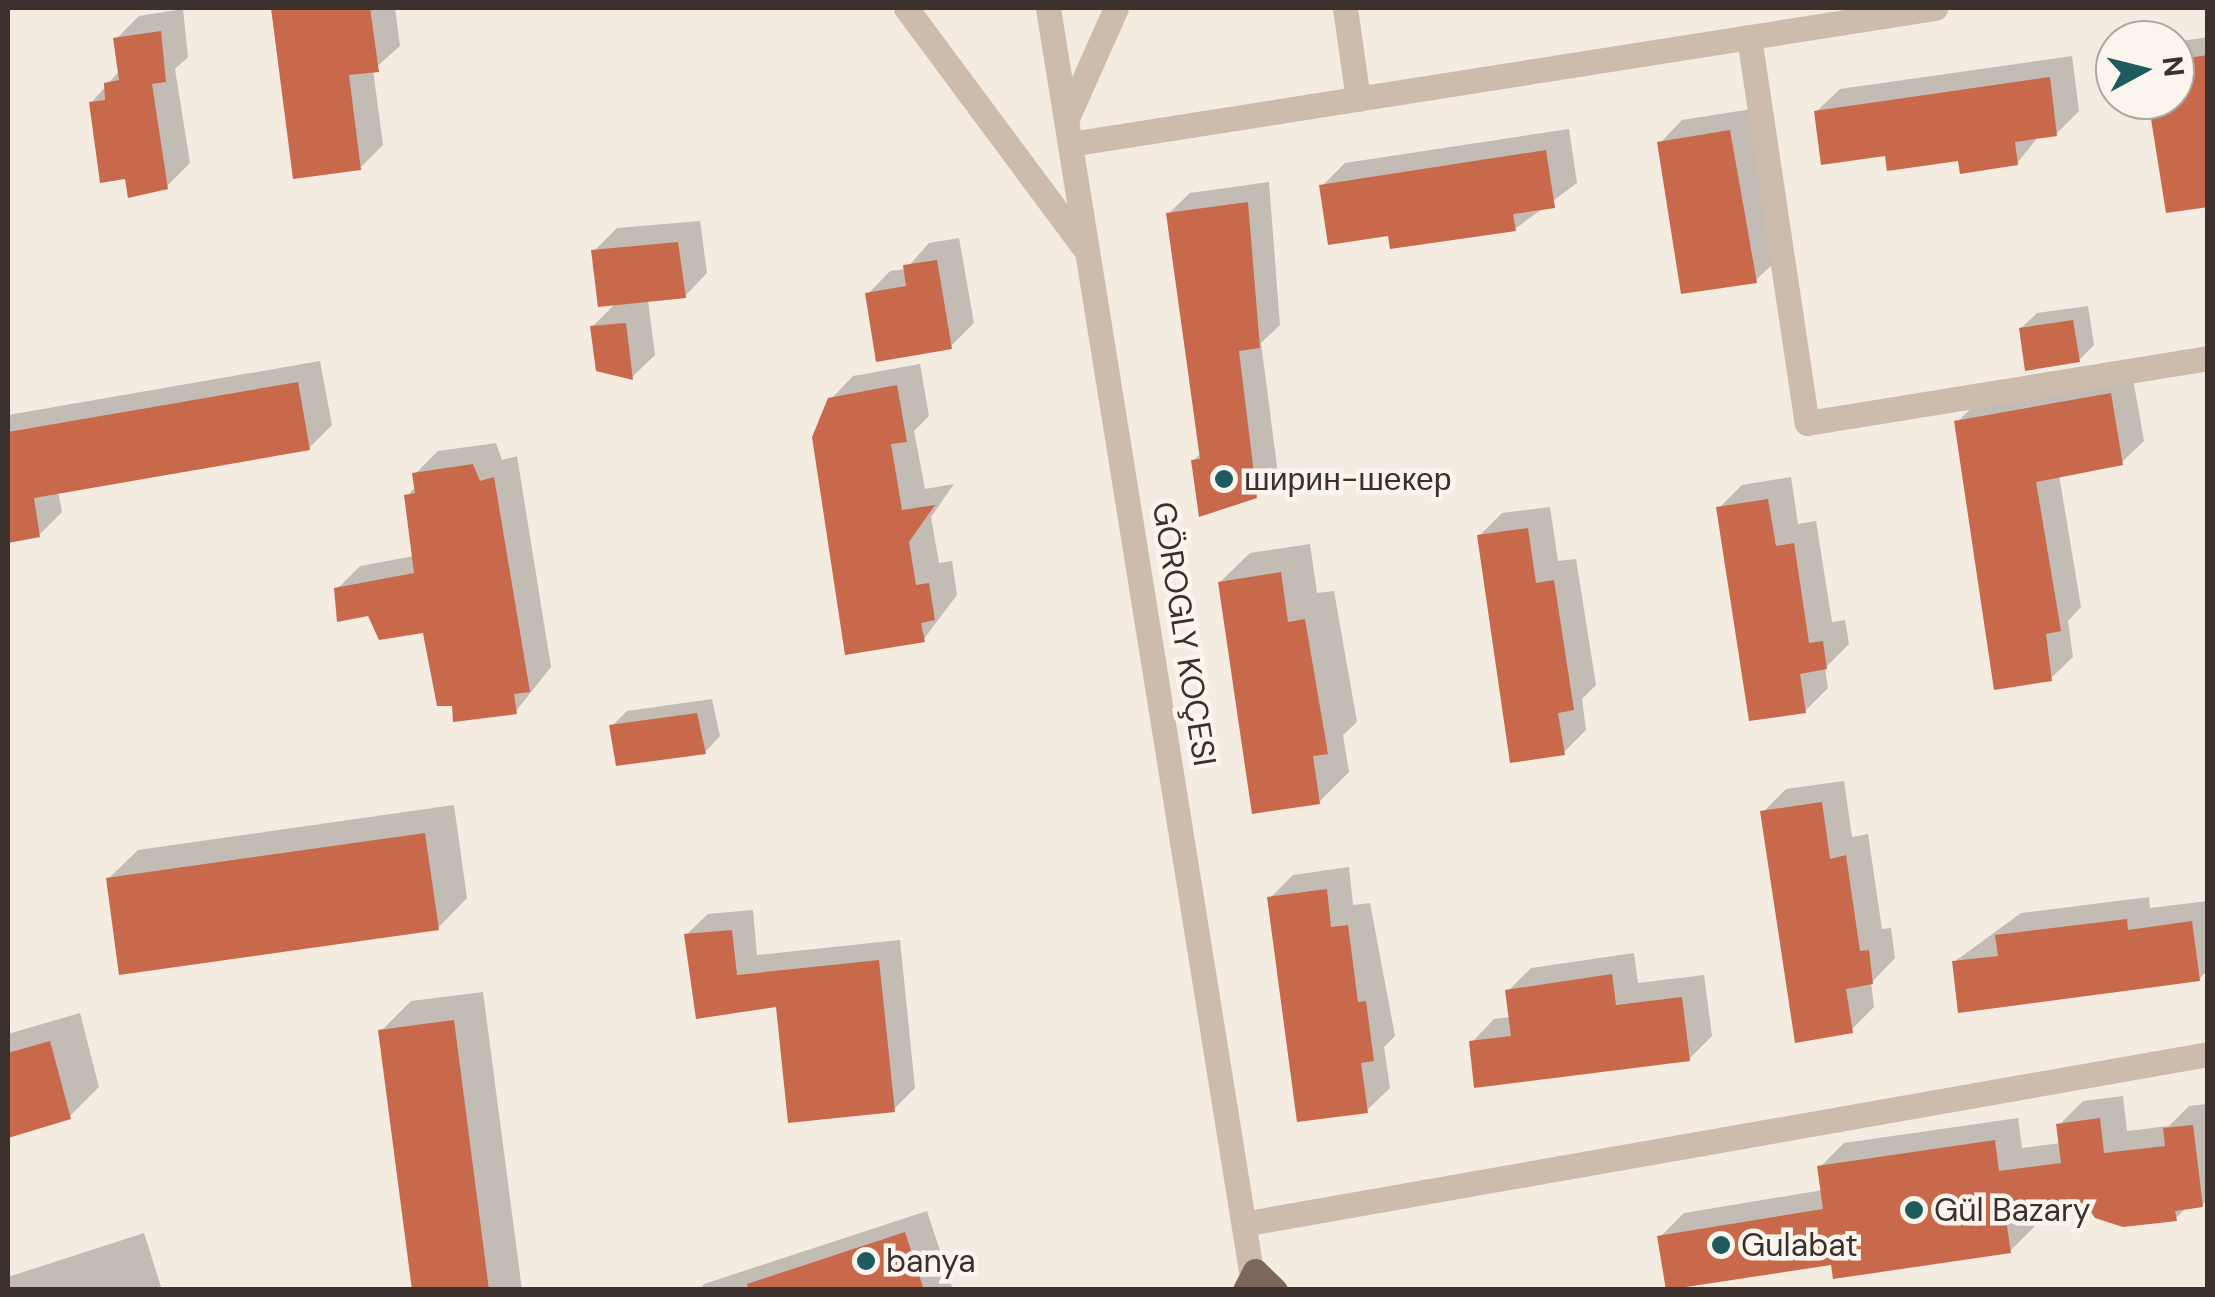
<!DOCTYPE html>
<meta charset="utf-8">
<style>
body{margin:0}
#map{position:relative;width:2215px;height:1297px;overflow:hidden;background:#f4ebe1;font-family:"DM Sans",sans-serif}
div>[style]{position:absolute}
.shadow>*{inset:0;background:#0003}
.building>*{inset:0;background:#c8694b}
.minor>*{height:25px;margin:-12.5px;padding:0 12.5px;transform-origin:12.5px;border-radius:12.5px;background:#cdbbac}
.major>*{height:25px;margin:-12.5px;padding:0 12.5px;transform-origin:12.5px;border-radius:12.5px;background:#7d675c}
.dots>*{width:28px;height:28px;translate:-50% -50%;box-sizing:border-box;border:5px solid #fbf5ee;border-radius:50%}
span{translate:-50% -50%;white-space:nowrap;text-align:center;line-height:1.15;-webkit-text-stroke:9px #fbf5ee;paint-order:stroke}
.poi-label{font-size:32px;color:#3b302b}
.left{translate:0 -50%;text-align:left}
.street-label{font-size:32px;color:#3b302b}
.frame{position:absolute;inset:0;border:10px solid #3b302b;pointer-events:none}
.north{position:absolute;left:2095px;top:20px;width:100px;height:100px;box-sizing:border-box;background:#fbf5ee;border:2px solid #aea6a0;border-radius:50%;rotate:83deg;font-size:28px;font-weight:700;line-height:40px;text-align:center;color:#3b302b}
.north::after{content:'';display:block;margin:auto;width:35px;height:45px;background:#1f5a5e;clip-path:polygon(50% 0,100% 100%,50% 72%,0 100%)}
</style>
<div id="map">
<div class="shadow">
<div style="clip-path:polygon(395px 8px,400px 46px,373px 70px,383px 145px,360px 168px,274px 10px)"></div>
<div style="clip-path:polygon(183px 9px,188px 57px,175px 69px,190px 163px,167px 186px,128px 176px,91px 103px,120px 70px,116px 39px,139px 16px)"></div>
<div style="clip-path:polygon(2208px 37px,2208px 204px,2151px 100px,2175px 100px,2175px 42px)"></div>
<div style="clip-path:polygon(2072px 56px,2079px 111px,2056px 134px,2039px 136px,2017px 163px,1887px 153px,1817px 111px,1840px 89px)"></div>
<div style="clip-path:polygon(1752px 109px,1779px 258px,1756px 280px,1660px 143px,1682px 120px)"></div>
<div style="clip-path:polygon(1569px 129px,1577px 183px,1515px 229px,1390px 233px,1322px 186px,1345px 163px)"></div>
<div style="clip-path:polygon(1269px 182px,1280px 325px,1261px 343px,1278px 474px,1256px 496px,1193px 461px,1201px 453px,1168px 214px,1190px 193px)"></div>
<div style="clip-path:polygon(700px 221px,707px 273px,685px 296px,648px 300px,655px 355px,632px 377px,592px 327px,616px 303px,594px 251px,617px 228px)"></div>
<div style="clip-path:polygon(959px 238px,974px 323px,951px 346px,868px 294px,890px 271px,906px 269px,929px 243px)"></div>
<div style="clip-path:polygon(2088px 306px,2094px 345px,2079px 360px,2021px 328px,2037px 313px)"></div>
<div style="clip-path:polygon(320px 361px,332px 425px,309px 448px,58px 491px,62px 512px,39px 535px,8px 540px,8px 415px)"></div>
<div style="clip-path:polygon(920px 364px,929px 416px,914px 431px,925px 489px,954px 484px,931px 517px,939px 563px,952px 561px,957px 595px,923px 640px,830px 400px,853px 376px)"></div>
<div style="clip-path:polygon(2132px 373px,2144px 441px,2122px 462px,2059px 475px,2081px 607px,2068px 621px,2073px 657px,2051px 678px,1957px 422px,1979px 401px)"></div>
<div style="clip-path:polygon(496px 443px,502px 460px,517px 456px,551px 667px,516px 711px,455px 704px,425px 631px,370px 613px,337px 589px,360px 566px,414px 556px,407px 496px,416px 486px,415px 474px,438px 451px)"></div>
<div style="clip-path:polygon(1791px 477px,1798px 524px,1816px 521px,1832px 622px,1845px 620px,1849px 644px,1825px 668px,1828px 688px,1805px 711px,1719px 508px,1742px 485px)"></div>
<div style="clip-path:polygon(1550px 507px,1558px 561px,1576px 559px,1596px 685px,1582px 699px,1586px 730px,1563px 753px,1479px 536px,1502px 513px)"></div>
<div style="clip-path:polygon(1310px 544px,1317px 593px,1334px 591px,1357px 722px,1343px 735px,1349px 772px,1319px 802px,1220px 582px,1250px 553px)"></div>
<div style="clip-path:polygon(712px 699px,720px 736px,705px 752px,612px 726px,627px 711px)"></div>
<div style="clip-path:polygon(1844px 781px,1852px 837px,1868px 834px,1882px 929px,1891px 928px,1895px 958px,1871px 983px,1874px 1007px,1851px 1030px,1763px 812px,1786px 789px)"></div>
<div style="clip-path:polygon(454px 805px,467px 898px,438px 928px,108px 879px,138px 850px)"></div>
<div style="clip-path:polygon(1349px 867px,1353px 905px,1370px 903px,1395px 1036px,1384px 1047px,1390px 1088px,1367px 1110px,1270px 898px,1293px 875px)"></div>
<div style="clip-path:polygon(2149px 897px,2150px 908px,2208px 901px,2208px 970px,2199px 979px,1954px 962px,2021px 913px)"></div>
<div style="clip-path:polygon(753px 910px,757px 955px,900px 940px,915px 1088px,894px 1109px,778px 1005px,698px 1016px,686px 935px,708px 914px)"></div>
<div style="clip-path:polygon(1634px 953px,1638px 983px,1704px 975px,1712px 1036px,1689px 1059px,1472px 1042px,1494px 1019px,1511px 1017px,1508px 991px,1531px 968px)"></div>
<div style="clip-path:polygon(483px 992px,522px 1290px,415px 1290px,381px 1031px,411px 1001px)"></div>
<div style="clip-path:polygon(80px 1013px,99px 1087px,69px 1117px,8px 1136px,8px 1034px)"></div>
<div style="clip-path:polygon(2123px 1096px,2127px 1131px,2169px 1126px,2189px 1106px,2208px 1104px,2208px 1199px,2202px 1205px,2187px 1207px,2176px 1218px,2086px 1201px,2031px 1207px,2034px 1227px,2010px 1251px,1833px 1262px,1660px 1237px,1684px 1213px,1823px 1190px,1820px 1167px,1844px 1143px,2018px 1118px,2022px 1148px,2061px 1143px,2059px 1125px,2083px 1101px)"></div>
<div style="clip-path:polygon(927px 1211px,953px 1290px,699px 1290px,704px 1284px)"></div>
<div style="clip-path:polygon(144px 1233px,162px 1290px,8px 1290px,8px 1277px)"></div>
</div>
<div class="building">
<div style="clip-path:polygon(271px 8px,370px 8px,379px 72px,349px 75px,361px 170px,293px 179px)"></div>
<div style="clip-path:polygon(161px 31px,166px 82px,152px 84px,168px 189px,128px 198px,125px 179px,100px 183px,89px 102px,105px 100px,104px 83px,119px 80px,113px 38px)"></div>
<div style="clip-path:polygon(2208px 55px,2208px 207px,2166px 213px,2148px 100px,2175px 100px,2175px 60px)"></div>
<div style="clip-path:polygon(2050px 77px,2057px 136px,2015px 142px,2018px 165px,1960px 174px,1958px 161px,1887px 171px,1885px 156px,1821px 165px,1814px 111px)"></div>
<div style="clip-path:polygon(1730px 130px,1757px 283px,1681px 294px,1657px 142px)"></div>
<div style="clip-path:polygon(1546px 150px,1555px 208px,1513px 214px,1516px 231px,1390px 249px,1388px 236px,1328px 245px,1319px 185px)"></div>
<div style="clip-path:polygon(1248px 202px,1260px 348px,1239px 351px,1257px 498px,1199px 517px,1191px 460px,1200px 459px,1166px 213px)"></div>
<div style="clip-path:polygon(678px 242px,686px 298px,598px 307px,591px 250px)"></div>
<div style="clip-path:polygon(937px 260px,952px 349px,876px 362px,865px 293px,906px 286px,903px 265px)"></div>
<div style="clip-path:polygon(2073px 320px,2080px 362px,2025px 371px,2019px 328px)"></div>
<div style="clip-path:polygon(626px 323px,633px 380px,596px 371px,590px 326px)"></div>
<div style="clip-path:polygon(298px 382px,310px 450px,34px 498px,40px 537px,8px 543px,8px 432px)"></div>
<div style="clip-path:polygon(897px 385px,907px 442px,891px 444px,902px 510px,935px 505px,909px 542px,916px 585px,929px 583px,935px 620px,921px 623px,925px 642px,845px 655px,812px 437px,828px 398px)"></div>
<div style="clip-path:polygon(2111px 393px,2123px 465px,2036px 482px,2061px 631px,2046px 634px,2052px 681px,1994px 690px,1954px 421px)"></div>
<div style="clip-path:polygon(473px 464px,480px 481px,494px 477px,530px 692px,514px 694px,517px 714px,453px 722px,452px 706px,437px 706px,423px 633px,379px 640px,368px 616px,337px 622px,334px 588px,414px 573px,404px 495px,415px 493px,412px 473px)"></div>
<div style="clip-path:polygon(1768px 499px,1776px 546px,1794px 543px,1809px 643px,1823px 641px,1827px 669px,1800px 674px,1806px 713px,1749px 721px,1716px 507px)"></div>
<div style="clip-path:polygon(1528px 528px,1536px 583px,1554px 580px,1574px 710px,1558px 713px,1565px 755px,1510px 763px,1477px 535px)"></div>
<div style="clip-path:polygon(1281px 572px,1288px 622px,1305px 619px,1328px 754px,1313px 756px,1320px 804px,1252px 814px,1218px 582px)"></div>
<div style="clip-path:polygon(697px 713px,706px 754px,616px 766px,609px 725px)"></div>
<div style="clip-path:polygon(1822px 802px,1830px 859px,1846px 855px,1860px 951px,1869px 950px,1873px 984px,1846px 989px,1853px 1033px,1795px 1043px,1760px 811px)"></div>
<div style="clip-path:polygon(425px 833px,439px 930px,119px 975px,106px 878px)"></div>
<div style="clip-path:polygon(1327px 889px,1331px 927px,1348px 925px,1358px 1002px,1366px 1001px,1374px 1061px,1361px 1063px,1368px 1113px,1297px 1122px,1267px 897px)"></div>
<div style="clip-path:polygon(2127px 919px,2128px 930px,2192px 921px,2200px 981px,1958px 1013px,1952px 961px,1998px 956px,1995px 935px)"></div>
<div style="clip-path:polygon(732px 930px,737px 975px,879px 960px,895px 1112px,788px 1123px,776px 1007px,696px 1019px,684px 934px)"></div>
<div style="clip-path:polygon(1612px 974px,1616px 1005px,1682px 997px,1690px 1061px,1474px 1088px,1469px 1041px,1511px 1036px,1505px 990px)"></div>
<div style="clip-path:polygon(454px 1020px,489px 1290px,412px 1290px,378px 1030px)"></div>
<div style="clip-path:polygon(50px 1041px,71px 1119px,8px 1138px,8px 1053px)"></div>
<div style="clip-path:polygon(2100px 1118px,2104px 1153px,2165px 1146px,2163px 1128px,2193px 1125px,2203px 1207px,2175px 1211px,2177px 1221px,2123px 1227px,2095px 1218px,2085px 1203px,2005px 1213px,2011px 1253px,1833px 1279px,1831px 1265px,1666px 1290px,1657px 1236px,1823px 1209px,1817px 1166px,1995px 1140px,1999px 1171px,2061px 1163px,2056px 1124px)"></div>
<div style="clip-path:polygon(905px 1232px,924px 1290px,748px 1290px,747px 1284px)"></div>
</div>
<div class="minor">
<div style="left:906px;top:8px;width:300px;rotate:53.4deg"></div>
<div style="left:1048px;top:8px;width:1298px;rotate:80.87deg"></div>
<div style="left:1345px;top:8px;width:92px;rotate:81.9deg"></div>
<div style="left:1749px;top:37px;width:390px;rotate:81.5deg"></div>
<div style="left:1807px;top:423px;width:406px;rotate:-9.2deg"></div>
<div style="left:1067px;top:118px;width:120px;rotate:-66deg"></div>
<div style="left:1070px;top:144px;width:876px;rotate:-8.94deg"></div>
<div style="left:1248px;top:1223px;width:975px;rotate:-9.98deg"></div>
</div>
<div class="major">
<div style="left:1245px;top:1290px;width:21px;rotate:-62deg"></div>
<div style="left:1255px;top:1271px;width:28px;rotate:44deg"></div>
</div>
<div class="dots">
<div style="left:1224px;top:479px;background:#1f5a5e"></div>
<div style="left:1914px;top:1210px;background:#1f5a5e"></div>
<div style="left:1721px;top:1245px;background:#1f5a5e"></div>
<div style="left:866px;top:1261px;background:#1f5a5e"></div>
</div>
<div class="poi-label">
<span class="left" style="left:1244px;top:479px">ширин-шекер</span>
<span class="left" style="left:1934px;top:1210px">Gül Bazary</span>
<span class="left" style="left:1741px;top:1245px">Gulabat</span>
<span class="left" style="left:886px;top:1261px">banya</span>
</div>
<div class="street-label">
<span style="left:1184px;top:634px;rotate:81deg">GÖROGLY KOÇESI</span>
</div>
<div class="frame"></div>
<div class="north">N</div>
</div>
